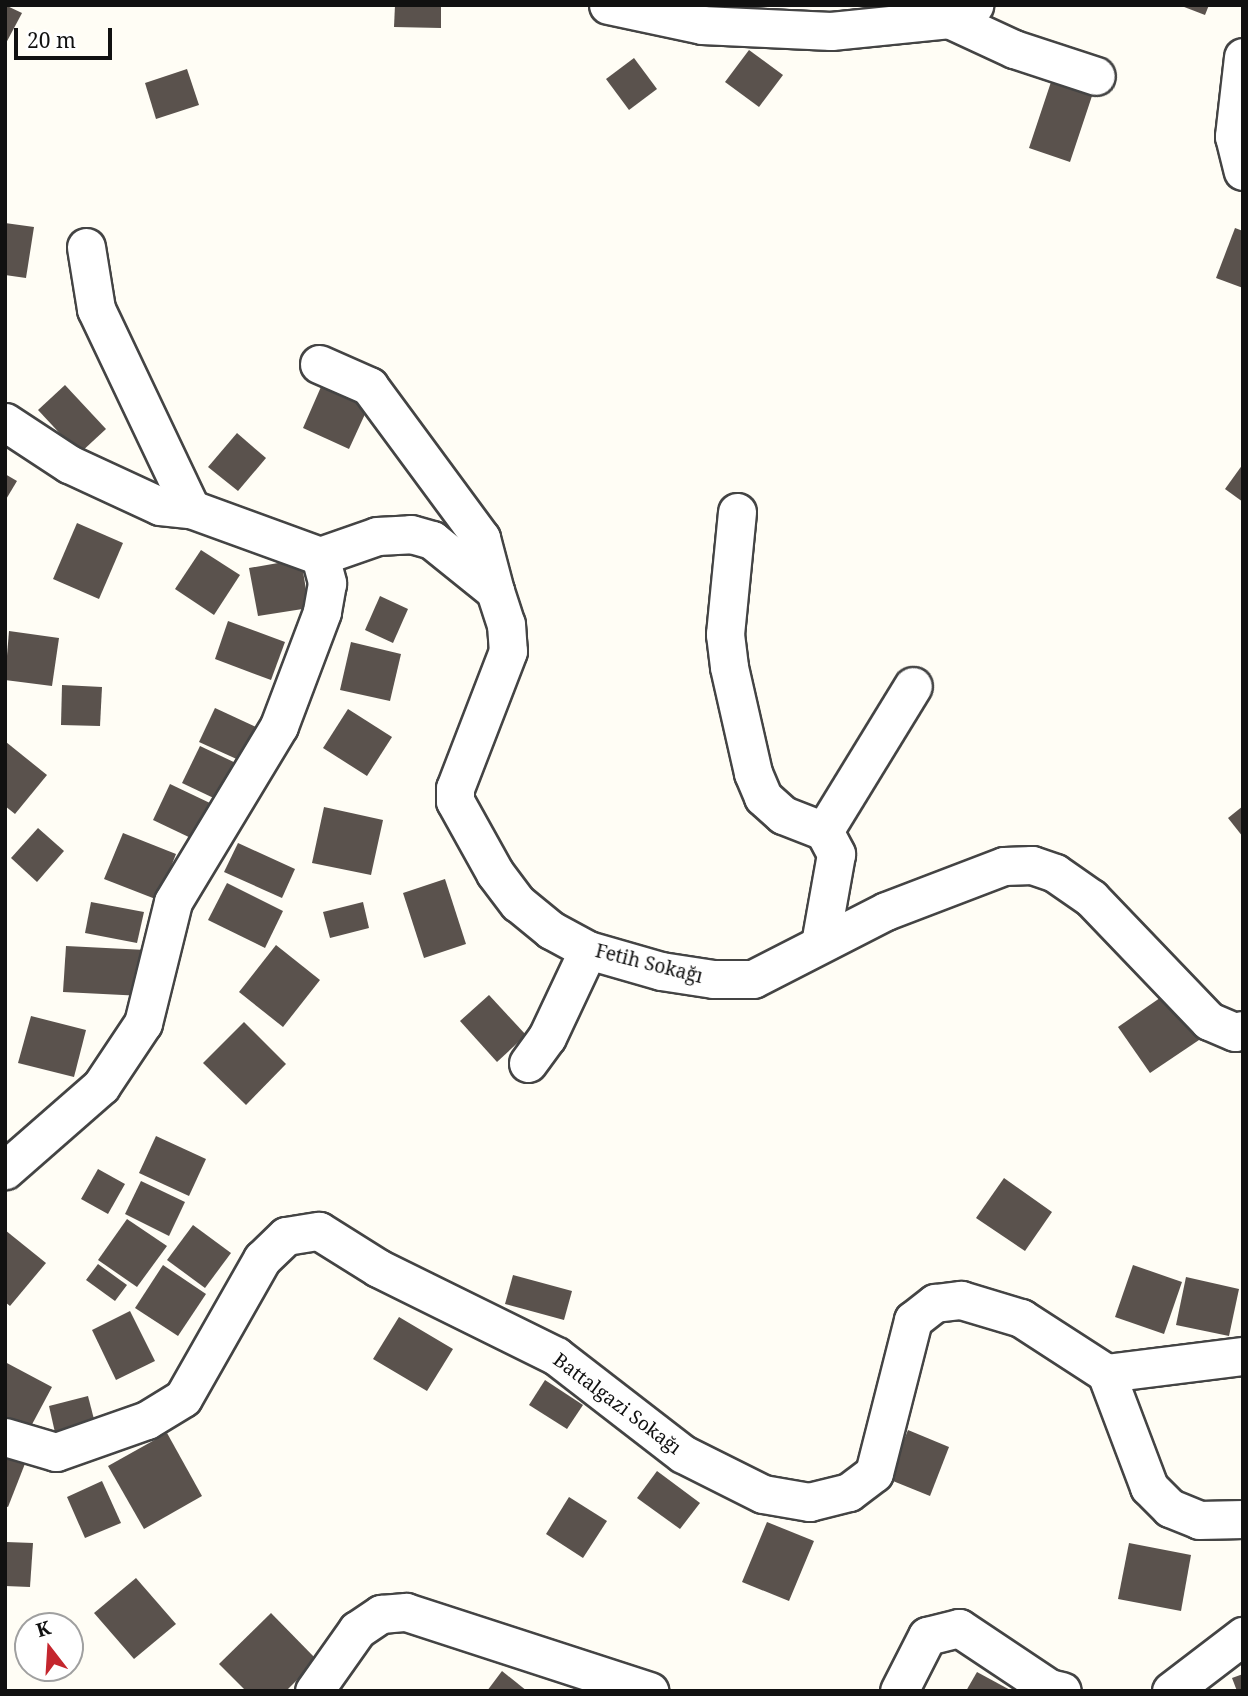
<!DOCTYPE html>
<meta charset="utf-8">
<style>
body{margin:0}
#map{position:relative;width:1248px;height:1696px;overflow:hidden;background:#fffdf5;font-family:"Noto Serif",serif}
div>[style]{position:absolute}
.building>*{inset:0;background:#5a524d}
.roads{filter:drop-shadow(2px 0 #444) drop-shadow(-2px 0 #444) drop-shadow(0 2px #444) drop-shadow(0 -2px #444)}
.street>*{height:37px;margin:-18.5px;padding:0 18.5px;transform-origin:18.5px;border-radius:18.5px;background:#fff}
span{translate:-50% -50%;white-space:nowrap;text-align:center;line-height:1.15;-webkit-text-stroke:7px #fff;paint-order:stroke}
.street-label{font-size:19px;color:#111}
.frame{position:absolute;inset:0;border:7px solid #111;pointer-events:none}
.north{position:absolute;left:14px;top:1612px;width:70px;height:70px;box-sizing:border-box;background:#fff;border:2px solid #a0a0a0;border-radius:50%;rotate:343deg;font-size:19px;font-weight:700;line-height:28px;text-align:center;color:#111}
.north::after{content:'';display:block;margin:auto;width:24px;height:32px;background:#c4262e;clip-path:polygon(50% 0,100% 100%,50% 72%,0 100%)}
.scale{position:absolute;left:14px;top:28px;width:98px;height:32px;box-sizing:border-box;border:4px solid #111;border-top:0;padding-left:9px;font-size:21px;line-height:24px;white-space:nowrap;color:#111;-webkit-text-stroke:5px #fff;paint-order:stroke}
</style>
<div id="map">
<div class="building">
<div style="clip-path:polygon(5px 5px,22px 13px,5px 45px)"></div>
<div style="clip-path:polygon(395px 5px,441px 5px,441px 28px,394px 27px)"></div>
<div style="clip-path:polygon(1179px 5px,1209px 5px,1205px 15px)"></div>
<div style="clip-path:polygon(749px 50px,783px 75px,759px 107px,725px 82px)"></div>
<div style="clip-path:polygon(634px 58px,657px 89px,629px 110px,606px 79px)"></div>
<div style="clip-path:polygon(187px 69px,199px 105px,156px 119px,145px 83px)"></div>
<div style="clip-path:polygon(1051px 82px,1092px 96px,1070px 162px,1029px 148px)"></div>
<div style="clip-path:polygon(5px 223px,34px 227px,26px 278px,5px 275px)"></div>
<div style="clip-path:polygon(1235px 228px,1243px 231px,1243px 288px,1216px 278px)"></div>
<div style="clip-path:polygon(324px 380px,371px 401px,349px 449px,303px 428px)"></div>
<div style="clip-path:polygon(65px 385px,106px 429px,79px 454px,38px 410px)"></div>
<div style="clip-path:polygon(237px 433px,266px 458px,238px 491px,208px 467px)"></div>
<div style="clip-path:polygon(1243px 464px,1243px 502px,1225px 489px)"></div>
<div style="clip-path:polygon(5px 474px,17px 481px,5px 501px)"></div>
<div style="clip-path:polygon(77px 523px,123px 543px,99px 599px,53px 579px)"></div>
<div style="clip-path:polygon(201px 550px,240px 575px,214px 615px,175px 589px)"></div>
<div style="clip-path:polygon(301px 559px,309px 608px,258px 616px,249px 568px)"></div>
<div style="clip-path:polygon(380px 596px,408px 609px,393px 643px,365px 630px)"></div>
<div style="clip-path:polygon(228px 621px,285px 642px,271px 680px,215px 659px)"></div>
<div style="clip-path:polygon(9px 631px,59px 638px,52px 686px,5px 680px)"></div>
<div style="clip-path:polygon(351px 642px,401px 654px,390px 701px,340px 690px)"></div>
<div style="clip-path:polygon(62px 685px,102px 687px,100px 726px,61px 725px)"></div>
<div style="clip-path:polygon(215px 708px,256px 727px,241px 761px,199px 742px)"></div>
<div style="clip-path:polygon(348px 709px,392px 737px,367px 776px,323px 748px)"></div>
<div style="clip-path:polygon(6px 742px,47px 775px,15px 814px,5px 806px)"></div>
<div style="clip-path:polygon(200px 746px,240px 765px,222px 802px,182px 783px)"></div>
<div style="clip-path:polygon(170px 784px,212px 804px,195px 840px,153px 820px)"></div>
<div style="clip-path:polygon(1243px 806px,1243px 837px,1228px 818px)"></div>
<div style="clip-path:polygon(324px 807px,383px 820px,371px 875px,312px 863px)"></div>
<div style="clip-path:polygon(38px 828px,64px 851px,37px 882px,11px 858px)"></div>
<div style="clip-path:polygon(123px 833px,176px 854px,158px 900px,104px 879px)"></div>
<div style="clip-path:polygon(238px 843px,295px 869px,282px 898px,224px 872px)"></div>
<div style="clip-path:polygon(445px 879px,466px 944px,424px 958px,403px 893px)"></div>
<div style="clip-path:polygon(227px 883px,283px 911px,265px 948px,208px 920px)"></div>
<div style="clip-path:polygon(91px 902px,144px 912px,137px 943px,85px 933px)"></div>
<div style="clip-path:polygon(363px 902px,369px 928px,330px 938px,323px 912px)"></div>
<div style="clip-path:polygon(276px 945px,320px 980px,283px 1027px,239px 992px)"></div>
<div style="clip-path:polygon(66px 946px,146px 950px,143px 996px,63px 992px)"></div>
<div style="clip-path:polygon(1170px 991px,1202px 1038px,1150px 1073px,1118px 1027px)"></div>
<div style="clip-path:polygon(489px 995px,526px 1035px,497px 1062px,460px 1021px)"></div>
<div style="clip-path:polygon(31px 1016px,86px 1030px,74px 1077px,18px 1063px)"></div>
<div style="clip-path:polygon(244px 1022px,286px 1064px,246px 1105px,203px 1063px)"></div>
<div style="clip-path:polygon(156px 1136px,206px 1159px,189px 1196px,139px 1173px)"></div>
<div style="clip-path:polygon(98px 1169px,125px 1184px,108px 1214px,81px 1199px)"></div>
<div style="clip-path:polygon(1004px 1178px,1052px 1212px,1025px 1251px,976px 1218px)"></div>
<div style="clip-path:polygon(141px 1181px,185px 1202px,169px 1236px,125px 1214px)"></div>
<div style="clip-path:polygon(127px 1219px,167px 1246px,137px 1287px,98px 1260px)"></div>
<div style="clip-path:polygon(193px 1225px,231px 1253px,205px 1288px,167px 1260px)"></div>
<div style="clip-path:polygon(5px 1230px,46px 1263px,10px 1306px,5px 1302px)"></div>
<div style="clip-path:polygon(98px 1264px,127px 1285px,115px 1301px,86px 1280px)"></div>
<div style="clip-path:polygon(163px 1265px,206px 1294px,178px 1336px,135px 1308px)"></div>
<div style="clip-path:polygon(1133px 1265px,1182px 1282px,1164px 1334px,1115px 1317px)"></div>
<div style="clip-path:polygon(513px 1275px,572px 1291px,564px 1320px,505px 1304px)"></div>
<div style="clip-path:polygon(1186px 1277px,1239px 1289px,1229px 1336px,1176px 1325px)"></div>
<div style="clip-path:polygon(130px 1311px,155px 1361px,116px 1380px,92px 1330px)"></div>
<div style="clip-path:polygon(399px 1317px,453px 1349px,427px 1391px,373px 1359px)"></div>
<div style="clip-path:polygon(5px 1362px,52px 1387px,29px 1430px,5px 1418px)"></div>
<div style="clip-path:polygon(545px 1380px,583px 1405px,567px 1429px,529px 1405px)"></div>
<div style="clip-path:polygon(88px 1396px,96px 1427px,56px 1437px,49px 1406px)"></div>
<div style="clip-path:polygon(908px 1430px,949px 1447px,930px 1496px,888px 1479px)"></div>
<div style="clip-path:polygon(167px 1433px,202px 1496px,144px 1529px,108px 1466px)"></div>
<div style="clip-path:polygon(5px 1448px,28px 1456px,8px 1507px,5px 1506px)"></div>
<div style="clip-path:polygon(657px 1471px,700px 1503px,680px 1529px,637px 1498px)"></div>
<div style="clip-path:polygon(102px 1481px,121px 1523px,85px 1538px,67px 1497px)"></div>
<div style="clip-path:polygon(569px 1497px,607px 1521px,583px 1558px,546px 1534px)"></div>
<div style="clip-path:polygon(767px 1522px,814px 1541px,789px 1601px,742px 1582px)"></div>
<div style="clip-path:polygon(6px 1542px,33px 1543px,30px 1587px,5px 1586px)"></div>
<div style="clip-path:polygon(1129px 1543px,1191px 1555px,1181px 1611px,1118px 1599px)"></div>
<div style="clip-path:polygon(136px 1578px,176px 1624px,134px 1659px,94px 1613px)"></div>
<div style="clip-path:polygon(271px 1613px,317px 1660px,286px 1691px,246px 1691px,219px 1664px)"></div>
<div style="clip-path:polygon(502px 1671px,527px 1691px,487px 1691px)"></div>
<div style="clip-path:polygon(977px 1672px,1012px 1691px,966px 1691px)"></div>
<div style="clip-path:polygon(1243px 1674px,1243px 1691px,1237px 1691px,1232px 1678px)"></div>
</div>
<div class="roads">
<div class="street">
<div style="left:608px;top:5px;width:96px;rotate:12deg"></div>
<div style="left:702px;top:25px;width:129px;rotate:2.7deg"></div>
<div style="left:831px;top:31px;width:119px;rotate:-5.8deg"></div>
<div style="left:949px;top:19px;width:29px;rotate:-29deg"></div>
<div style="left:949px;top:19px;width:72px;rotate:24.8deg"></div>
<div style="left:1014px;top:49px;width:86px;rotate:18.2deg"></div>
<div style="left:1243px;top:57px;width:80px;rotate:96.5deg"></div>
<div style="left:1234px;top:136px;width:36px;rotate:76deg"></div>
<div style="left:86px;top:247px;width:63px;rotate:80.8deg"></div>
<div style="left:96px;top:309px;width:221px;rotate:64.6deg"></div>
<div style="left:319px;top:364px;width:55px;rotate:23.7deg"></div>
<div style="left:369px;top:386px;width:189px;rotate:53.6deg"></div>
<div style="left:481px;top:538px;width:55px;rotate:75.2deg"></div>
<div style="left:5px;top:422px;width:77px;rotate:33.3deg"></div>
<div style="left:69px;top:464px;width:100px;rotate:24.8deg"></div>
<div style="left:160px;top:506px;width:31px;rotate:6deg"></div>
<div style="left:191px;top:509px;width:137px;rotate:20deg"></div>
<div style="left:320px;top:556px;width:28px;rotate:75deg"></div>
<div style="left:327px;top:583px;width:29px;rotate:100deg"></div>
<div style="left:322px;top:612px;width:122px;rotate:110.7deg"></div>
<div style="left:279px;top:726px;width:205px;rotate:121.1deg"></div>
<div style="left:173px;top:902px;width:125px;rotate:103.9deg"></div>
<div style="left:143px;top:1023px;width:76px;rotate:123.7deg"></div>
<div style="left:101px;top:1086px;width:128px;rotate:138.8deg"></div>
<div style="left:737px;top:512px;width:123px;rotate:95.6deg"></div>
<div style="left:725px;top:634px;width:33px;rotate:83deg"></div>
<div style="left:729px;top:667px;width:109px;rotate:77.2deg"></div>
<div style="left:753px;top:773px;width:26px;rotate:67deg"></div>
<div style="left:763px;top:797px;width:27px;rotate:42deg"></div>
<div style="left:783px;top:815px;width:44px;rotate:21.3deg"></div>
<div style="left:824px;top:831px;width:26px;rotate:62deg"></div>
<div style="left:836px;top:854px;width:91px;rotate:100.1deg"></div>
<div style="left:320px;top:556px;width:60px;rotate:-19.3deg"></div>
<div style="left:377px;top:536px;width:34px;rotate:-3deg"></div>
<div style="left:411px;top:534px;width:22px;rotate:16deg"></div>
<div style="left:432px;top:540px;width:81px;rotate:39deg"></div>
<div style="left:495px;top:591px;width:35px;rotate:72deg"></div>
<div style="left:506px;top:624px;width:27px;rotate:86deg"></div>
<div style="left:508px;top:651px;width:147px;rotate:111.1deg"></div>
<div style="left:455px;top:788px;width:13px;rotate:90deg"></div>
<div style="left:455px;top:801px;width:82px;rotate:60.9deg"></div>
<div style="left:495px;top:873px;width:38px;rotate:53deg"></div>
<div style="left:518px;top:903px;width:43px;rotate:39.3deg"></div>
<div style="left:551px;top:930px;width:42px;rotate:28.4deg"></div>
<div style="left:588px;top:950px;width:76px;rotate:16deg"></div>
<div style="left:661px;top:971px;width:53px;rotate:8.7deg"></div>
<div style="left:713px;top:979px;width:40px"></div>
<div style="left:753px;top:979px;width:149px;rotate:-27.1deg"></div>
<div style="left:886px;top:911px;width:126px;rotate:-20.9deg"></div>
<div style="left:1004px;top:866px;width:28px;rotate:-2deg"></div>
<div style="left:1032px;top:865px;width:24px;rotate:19deg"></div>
<div style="left:1055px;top:873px;width:44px;rotate:34.8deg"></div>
<div style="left:1091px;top:898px;width:170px;rotate:46.2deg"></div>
<div style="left:1209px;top:1021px;width:28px;rotate:23deg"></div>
<div style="left:1235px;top:1032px;width:8px;rotate:-14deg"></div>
<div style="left:824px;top:831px;width:170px;rotate:-58.5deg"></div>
<div style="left:528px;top:1063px;width:32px;rotate:-54deg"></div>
<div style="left:547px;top:1037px;width:96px;rotate:-64.8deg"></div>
<div style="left:1106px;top:1373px;width:122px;rotate:69.3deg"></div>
<div style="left:1149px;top:1487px;width:30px;rotate:45deg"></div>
<div style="left:1170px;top:1508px;width:31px;rotate:22deg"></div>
<div style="left:1199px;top:1520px;width:44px;rotate:-1.3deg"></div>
<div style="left:5px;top:1437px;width:53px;rotate:16.4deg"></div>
<div style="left:56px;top:1452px;width:96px;rotate:-19.4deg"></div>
<div style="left:147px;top:1420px;width:42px;rotate:-31.4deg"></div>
<div style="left:183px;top:1398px;width:160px;rotate:-60.4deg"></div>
<div style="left:262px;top:1259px;width:33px;rotate:-44deg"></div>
<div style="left:286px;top:1236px;width:33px;rotate:-9deg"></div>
<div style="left:319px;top:1231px;width:70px;rotate:32.1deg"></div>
<div style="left:378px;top:1268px;width:199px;rotate:26.3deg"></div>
<div style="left:556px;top:1356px;width:160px;rotate:37.7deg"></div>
<div style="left:683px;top:1454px;width:89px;rotate:26.6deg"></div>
<div style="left:763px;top:1494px;width:47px;rotate:9.9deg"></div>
<div style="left:809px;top:1502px;width:41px;rotate:-14deg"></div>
<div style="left:849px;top:1492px;width:31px;rotate:-37deg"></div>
<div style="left:874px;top:1473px;width:158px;rotate:-75.7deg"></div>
<div style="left:913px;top:1320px;width:28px;rotate:-38deg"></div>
<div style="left:935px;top:1303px;width:26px;rotate:-7deg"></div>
<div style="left:961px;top:1300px;width:63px;rotate:16.7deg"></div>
<div style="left:1021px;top:1318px;width:101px;rotate:32.9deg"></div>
<div style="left:1106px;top:1373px;width:138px;rotate:-7.1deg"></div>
<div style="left:314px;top:1691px;width:75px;rotate:-54.8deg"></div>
<div style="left:357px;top:1630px;width:29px;rotate:-34deg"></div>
<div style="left:381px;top:1614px;width:25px;rotate:-5deg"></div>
<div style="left:406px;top:1612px;width:256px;rotate:18deg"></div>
<div style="left:899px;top:1691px;width:62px;rotate:-63deg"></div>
<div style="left:927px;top:1636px;width:33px;rotate:-14deg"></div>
<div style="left:959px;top:1628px;width:108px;rotate:33.7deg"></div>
<div style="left:1049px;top:1688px;width:13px;rotate:13deg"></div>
<div style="left:1171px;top:1691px;width:91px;rotate:-37.4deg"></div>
</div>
</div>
<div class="street-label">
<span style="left:649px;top:964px;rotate:14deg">Fetih Sokağı</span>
<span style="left:617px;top:1404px;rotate:37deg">Battalgazi Sokağı</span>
</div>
<div class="frame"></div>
<div class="north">K</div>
<div class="scale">20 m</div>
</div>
